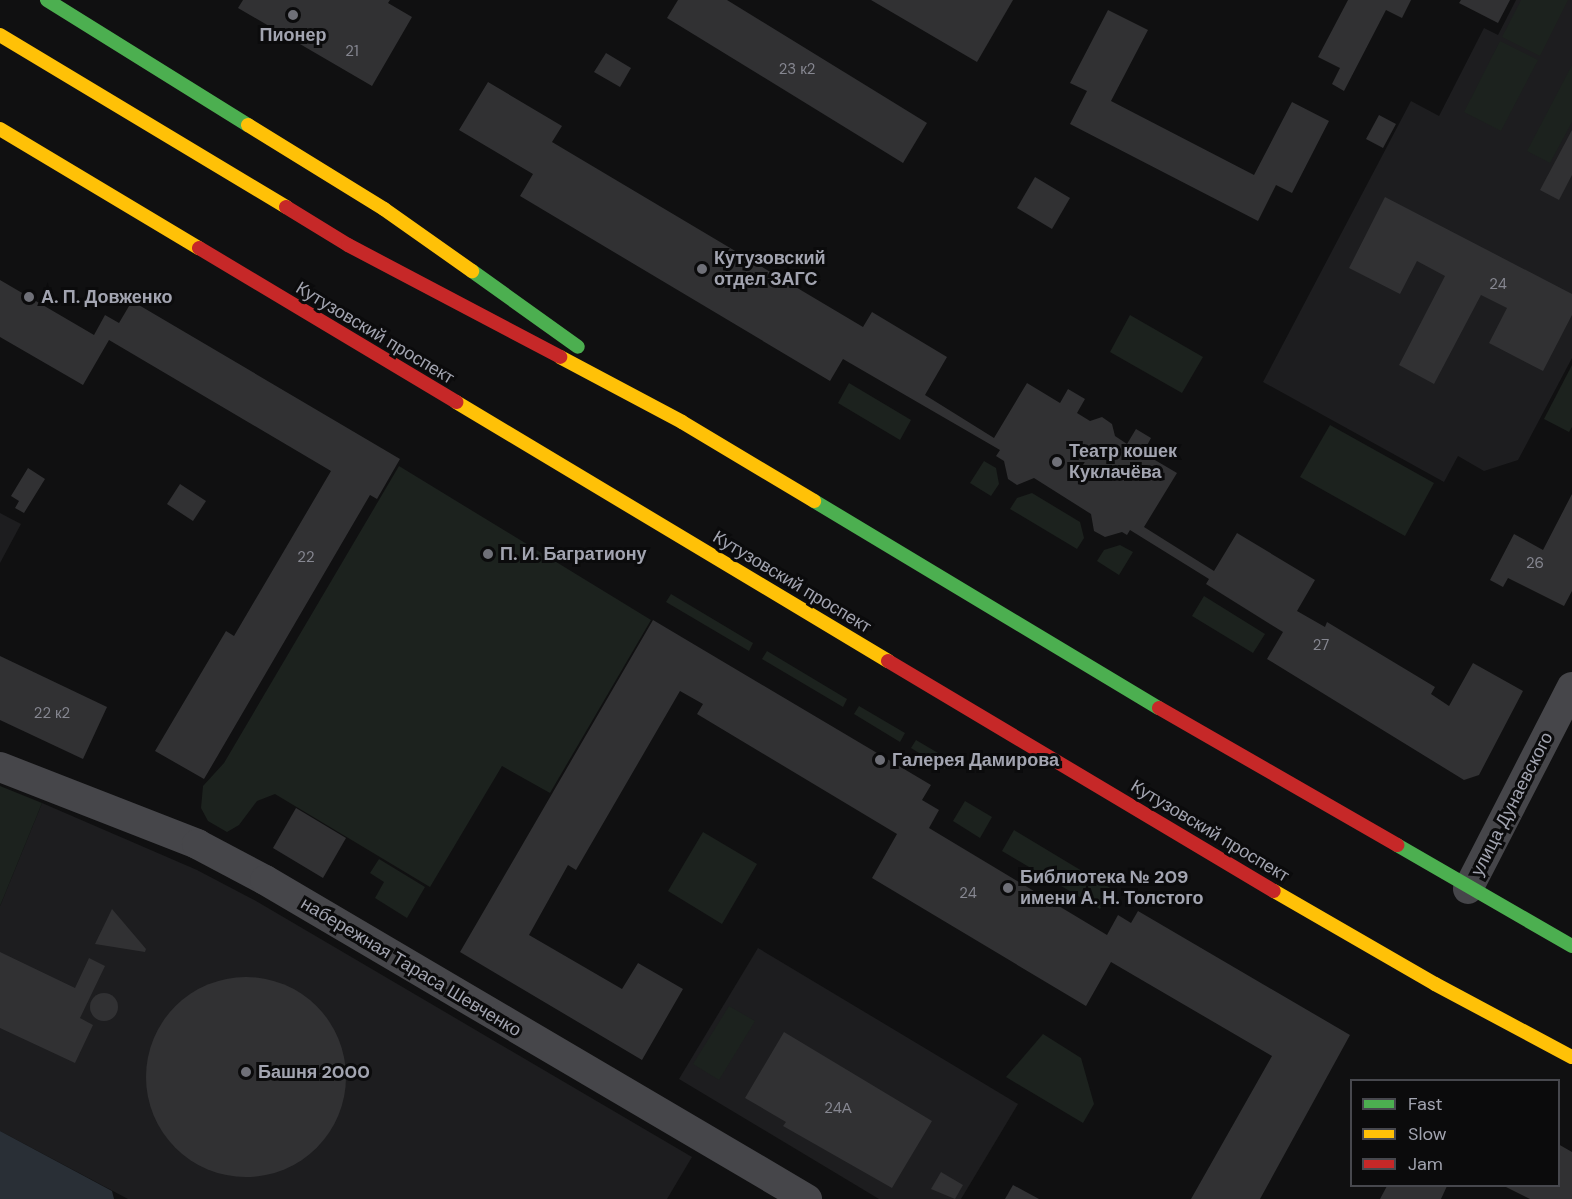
<!DOCTYPE html>
<meta charset="utf-8">
<style>
body{margin:0}
#map{position:relative;width:1572px;height:1199px;overflow:hidden;background:#101011;font-family:"DM Sans",sans-serif}
div>[style]{position:absolute}
.built>*{inset:0;background:#1d1d1f}
.green>*{inset:0;background:#1c221e}
.water>*{inset:0;background:#292f36}
.building>*{inset:0;background:#313133}
.round{border-radius:50%}
.street>*{height:30px;margin:-15px;padding:0 15px;transform-origin:15px;border-radius:15px;background:#46464a}
.fast>*{height:14px;margin:-7px;padding:0 7px;transform-origin:7px;border-radius:7px;background:#4caf50}
.slow>*{height:14px;margin:-7px;padding:0 7px;transform-origin:7px;border-radius:7px;background:#ffc107}
.jam>*{height:14px;margin:-7px;padding:0 7px;transform-origin:7px;border-radius:7px;background:#c62828}
.dots>*{width:16px;height:16px;translate:-50% -50%;box-sizing:border-box;border:3px solid #0b0b0c;border-radius:50%}
span{translate:-50% -50%;white-space:nowrap;text-align:center;line-height:1.15;-webkit-text-stroke:6px #0b0b0c;paint-order:stroke}
.number-label{font-size:15px;color:#868791}
.number-label span{-webkit-text-stroke-width:0}
.poi-label{font-size:18px;color:#a2a4b0;font-weight:700}
.left{translate:0 -50%;text-align:left}
.street-label{font-size:18px;color:#a2a4b0}
.legend{position:absolute;left:1350px;top:1079px;width:210px;height:108px;box-sizing:border-box;background:#0b0b0c;border:2px solid #47484e;margin:0;padding:8px 10px;list-style:none;font-size:18px;color:#a2a4b0}
.legend li{display:flex;align-items:center;gap:12px;height:30px}
.legend b{width:30px;border:2px solid #47484e}
</style>
<div id="map">
<div class="built">
<div style="clip-path:polygon(1516px 0,1572px 0,1572px 358px,1518px 460px,1484px 471px,1458px 456px,1444px 482px,1263px 382px,1411px 101px,1439px 116px,1484px 28px,1498px 35px)"></div>
<div style="clip-path:polygon(0 513px,21px 524px,0 563px)"></div>
<div style="clip-path:polygon(42px 803px,197px 870px,256px 901px,692px 1157px,667px 1199px,128px 1199px,0 1131px,0 906px)"></div>
<div style="clip-path:polygon(758px 948px,1018px 1104px,961px 1199px,879px 1199px,679px 1079px)"></div>
</div>
<div class="green">
<div style="clip-path:polygon(1521px 0,1568px 0,1540px 56px,1502px 37px)"></div>
<div style="clip-path:polygon(1500px 41px,1538px 60px,1501px 131px,1464px 112px)"></div>
<div style="clip-path:polygon(1572px 65px,1572px 122px,1550px 163px,1527px 151px)"></div>
<div style="clip-path:polygon(1130px 315px,1203px 357px,1182px 393px,1110px 352px)"></div>
<div style="clip-path:polygon(1572px 365px,1572px 427px,1569px 432px,1544px 419px)"></div>
<div style="clip-path:polygon(849px 383px,911px 420px,900px 440px,838px 403px)"></div>
<div style="clip-path:polygon(1330px 425px,1434px 483px,1405px 536px,1300px 477px)"></div>
<div style="clip-path:polygon(984px 461px,996px 468px,999px 484px,991px 496px,970px 483px)"></div>
<div style="clip-path:polygon(399px 466px,651px 620px,550px 793px,502px 766px,430px 887px,275px 794px,257px 801px,239px 825px,227px 832px,208px 821px,201px 808px,203px 786px,224px 763px)"></div>
<div style="clip-path:polygon(1032px 493px,1080px 522px,1084px 538px,1077px 549px,1010px 509px,1017px 498px)"></div>
<div style="clip-path:polygon(1120px 545px,1133px 552px,1119px 575px,1097px 561px,1104px 550px)"></div>
<div style="clip-path:polygon(671px 594px,753px 643px,749px 651px,666px 602px)"></div>
<div style="clip-path:polygon(1204px 596px,1265px 634px,1253px 653px,1192px 616px)"></div>
<div style="clip-path:polygon(767px 651px,847px 699px,843px 707px,762px 659px)"></div>
<div style="clip-path:polygon(859px 706px,905px 733px,900px 742px,854px 714px)"></div>
<div style="clip-path:polygon(916px 740px,950px 760px,945px 769px,911px 748px)"></div>
<div style="clip-path:polygon(0 786px,42px 803px,0 906px)"></div>
<div style="clip-path:polygon(965px 801px,992px 817px,980px 838px,953px 821px)"></div>
<div style="clip-path:polygon(1014px 830px,1112px 889px,1100px 909px,1002px 851px)"></div>
<div style="clip-path:polygon(703px 832px,757px 864px,722px 924px,668px 891px)"></div>
<div style="clip-path:polygon(379px 859px,425px 887px,407px 918px,375px 898px,384px 882px,370px 873px)"></div>
<div style="clip-path:polygon(729px 1006px,755px 1021px,719px 1080px,693px 1064px)"></div>
<div style="clip-path:polygon(1043px 1034px,1081px 1058px,1094px 1104px,1083px 1123px,1006px 1077px)"></div>
</div>
<div class="water">
<div style="clip-path:polygon(0 1131px,112px 1191px,114px 1199px,0 1199px)"></div>
</div>
<div class="building">
<div style="clip-path:polygon(243px 0,390px 0,388px 3px,412px 17px,372px 86px,238px 8px)"></div>
<div style="clip-path:polygon(678px 0,727px 0,927px 123px,903px 163px,667px 18px)"></div>
<div style="clip-path:polygon(871px 0,1013px 0,977px 62px)"></div>
<div style="clip-path:polygon(1348px 0,1411px 0,1402px 18px,1386px 10px,1344px 91px,1332px 84px,1340px 68px,1318px 57px)"></div>
<div style="clip-path:polygon(1461px 0,1510px 0,1498px 23px,1459px 3px)"></div>
<div style="clip-path:polygon(1108px 10px,1148px 30px,1111px 101px,1254px 175px,1292px 102px,1329px 121px,1292px 193px,1276px 185px,1258px 221px,1070px 124px,1087px 91px,1070px 83px)"></div>
<div style="clip-path:polygon(606px 53px,631px 68px,620px 87px,594px 72px)"></div>
<div style="clip-path:polygon(488px 82px,562px 126px,552px 142px,863px 327px,872px 312px,947px 357px,925px 395px,994px 438px,1027px 383px,1060px 403px,1068px 389px,1085px 399px,1077px 413px,1090px 421px,1102px 417px,1112px 424px,1115px 436px,1127px 444px,1136px 429px,1151px 438px,1143px 453px,1177px 473px,1144px 527px,1214px 571px,1237px 533px,1315px 580px,1297px 611px,1325px 627px,1327px 622px,1435px 687px,1431px 694px,1449px 706px,1473px 663px,1523px 691px,1479px 775px,1464px 780px,1267px 659px,1283px 632px,1206px 584px,1209px 579px,1130px 530px,1127px 535px,1122px 532px,1105px 537px,1094px 531px,1091px 514px,1034px 478px,1017px 485px,1008px 479px,1004px 461px,996px 456px,1000px 450px,843px 359px,830px 381px,520px 196px,533px 174px,459px 130px)"></div>
<div style="clip-path:polygon(1379px 115px,1396px 124px,1383px 148px,1366px 139px)"></div>
<div style="clip-path:polygon(1572px 130px,1572px 175px,1559px 200px,1540px 190px)"></div>
<div style="clip-path:polygon(1035px 177px,1070px 198px,1052px 229px,1017px 208px)"></div>
<div style="clip-path:polygon(1385px 197px,1572px 294px,1572px 315px,1543px 371px,1489px 343px,1507px 308px,1481px 295px,1434px 384px,1399px 365px,1445px 276px,1417px 261px,1400px 294px,1349px 268px)"></div>
<div style="clip-path:polygon(0 280px,94px 335px,105px 315px,119px 323px,132px 301px,400px 459px,377px 499px,370px 495px,204px 779px,155px 751px,226px 631px,234px 636px,331px 471px,109px 340px,83px 385px,0 337px)"></div>
<div style="clip-path:polygon(28px 468px,45px 479px,24px 513px,15px 508px,19px 501px,11px 496px)"></div>
<div style="clip-path:polygon(180px 484px,206px 501px,193px 521px,167px 504px)"></div>
<div style="clip-path:polygon(1572px 494px,1572px 591px,1564px 606px,1508px 578px,1503px 587px,1490px 580px,1514px 534px,1543px 550px)"></div>
<div style="clip-path:polygon(653px 620px,931px 785px,922px 800px,939px 810px,929px 828px,1107px 935px,1118px 915px,1131px 923px,1138px 911px,1350px 1035px,1260px 1199px,1191px 1199px,1272px 1056px,1111px 962px,1086px 1006px,872px 878px,897px 834px,697px 714px,703px 704px,680px 691px,576px 870px,568px 865px,529px 935px,622px 989px,638px 963px,683px 989px,642px 1060px,460px 952px)"></div>
<div style="clip-path:polygon(0 656px,107px 707px,83px 759px,0 720px)"></div>
<div style="clip-path:polygon(296px 808px,346px 838px,323px 878px,273px 848px)"></div>
<div style="clip-path:polygon(112px 909px,146px 949px,145px 952px,95px 944px)"></div>
<div style="clip-path:polygon(0 952px,75px 988px,89px 958px,105px 966px,80px 1018px,93px 1025px,75px 1063px,0 1028px)"></div>
<div class="round" style="left:146px;top:977px;width:200px;height:200px"></div>
<div class="round" style="left:90px;top:993px;width:28px;height:28px"></div>
<div style="clip-path:polygon(784px 1032px,932px 1121px,892px 1188px,783px 1126px,786px 1122px,745px 1098px)"></div>
<div style="clip-path:polygon(1558px 1144px,1572px 1152px,1572px 1199px,1530px 1199px,1504px 1186px,1558px 1186px)"></div>
<div style="clip-path:polygon(941px 1172px,963px 1185px,955px 1199px,931px 1189px)"></div>
<div style="clip-path:polygon(1013px 1185px,1039px 1199px,1005px 1199px)"></div>
<div style="clip-path:polygon(1387px 1186px,1447px 1186px,1441px 1199px,1380px 1199px)"></div>
</div>
<div class="street">
<div style="left:0;top:767px;width:212px;rotate:21.3deg"></div>
<div style="left:197px;top:844px;width:77px;rotate:27.9deg"></div>
<div style="left:265px;top:880px;width:629px;rotate:30.48deg"></div>
<div style="left:1468px;top:889px;width:227px;rotate:-62.8deg"></div>
</div>
<div class="fast">
<div style="left:47px;top:0;width:237px;rotate:31.9deg"></div>
<div style="left:472px;top:271px;width:130px;rotate:35.6deg"></div>
<div style="left:814px;top:501px;width:402px;rotate:31deg"></div>
<div style="left:1397px;top:845px;width:202px;rotate:30deg"></div>
</div>
<div class="slow">
<div style="left:0;top:35px;width:334px;rotate:31deg"></div>
<div style="left:248px;top:125px;width:160px;rotate:31.7deg"></div>
<div style="left:384px;top:209px;width:108px;rotate:35.2deg"></div>
<div style="left:0;top:129px;width:232px;rotate:30.9deg"></div>
<div style="left:560px;top:357px;width:138px;rotate:28deg"></div>
<div style="left:682px;top:422px;width:154px;rotate:30.9deg"></div>
<div style="left:456px;top:402px;width:504px;rotate:30.94deg"></div>
<div style="left:1274px;top:891px;width:186px;rotate:30deg"></div>
<div style="left:1435px;top:984px;width:155px;rotate:28.1deg"></div>
</div>
<div class="jam">
<div style="left:286px;top:207px;width:73px;rotate:31.5deg"></div>
<div style="left:348px;top:245px;width:240px;rotate:27.8deg"></div>
<div style="left:199px;top:248px;width:300px;rotate:30.9deg"></div>
<div style="left:888px;top:661px;width:449px;rotate:30.8deg"></div>
<div style="left:1159px;top:708px;width:275px;rotate:29.9deg"></div>
</div>
<div class="dots">
<div style="left:293px;top:15px;background:#6f7078"></div>
<div style="left:702px;top:269px;background:#6f7078"></div>
<div style="left:29px;top:297px;background:#6f7078"></div>
<div style="left:1057px;top:462px;background:#6f7078"></div>
<div style="left:488px;top:554px;background:#6f7078"></div>
<div style="left:880px;top:760px;background:#6f7078"></div>
<div style="left:1008px;top:888px;background:#6f7078"></div>
<div style="left:246px;top:1072px;background:#6f7078"></div>
</div>
<div class="number-label">
<span style="left:352px;top:52px">21</span>
<span style="left:797px;top:70px">23 к2</span>
<span style="left:1498px;top:285px">24</span>
<span style="left:306px;top:558px">22</span>
<span style="left:1535px;top:564px">26</span>
<span style="left:1321px;top:646px">27</span>
<span style="left:52px;top:714px">22 к2</span>
<span style="left:968px;top:894px">24</span>
<span style="left:838px;top:1109px">24А</span>
</div>
<div class="poi-label">
<span style="left:293px;top:35px">Пионер</span>
<span class="left" style="left:714px;top:269px">Кутузовский<br>отдел ЗАГС</span>
<span class="left" style="left:41px;top:297px">А. П. Довженко</span>
<span class="left" style="left:1069px;top:462px">Театр кошек<br>Куклачёва</span>
<span class="left" style="left:500px;top:554px">П. И. Багратиону</span>
<span class="left" style="left:892px;top:760px">Галерея Дамирова</span>
<span class="left" style="left:1020px;top:888px">Библиотека № 209<br>имени А. Н. Толстого</span>
<span class="left" style="left:258px;top:1072px">Башня 2000</span>
</div>
<div class="street-label">
<span style="left:375px;top:333px;rotate:31deg">Кутузовский проспект</span>
<span style="left:792px;top:582px;rotate:31deg">Кутузовский проспект</span>
<span style="left:1512px;top:804px;rotate:-63deg">улица Дунаевского</span>
<span style="left:1210px;top:831px;rotate:31deg">Кутузовский проспект</span>
<span style="left:411px;top:967px;rotate:31deg">набережная Тараса Шевченко</span>
</div>
<ul class="legend">
<li><b style="height:8px;background:#4caf50"></b>Fast</li>
<li><b style="height:8px;background:#ffc107"></b>Slow</li>
<li><b style="height:8px;background:#c62828"></b>Jam</li>
</ul>
</div>
